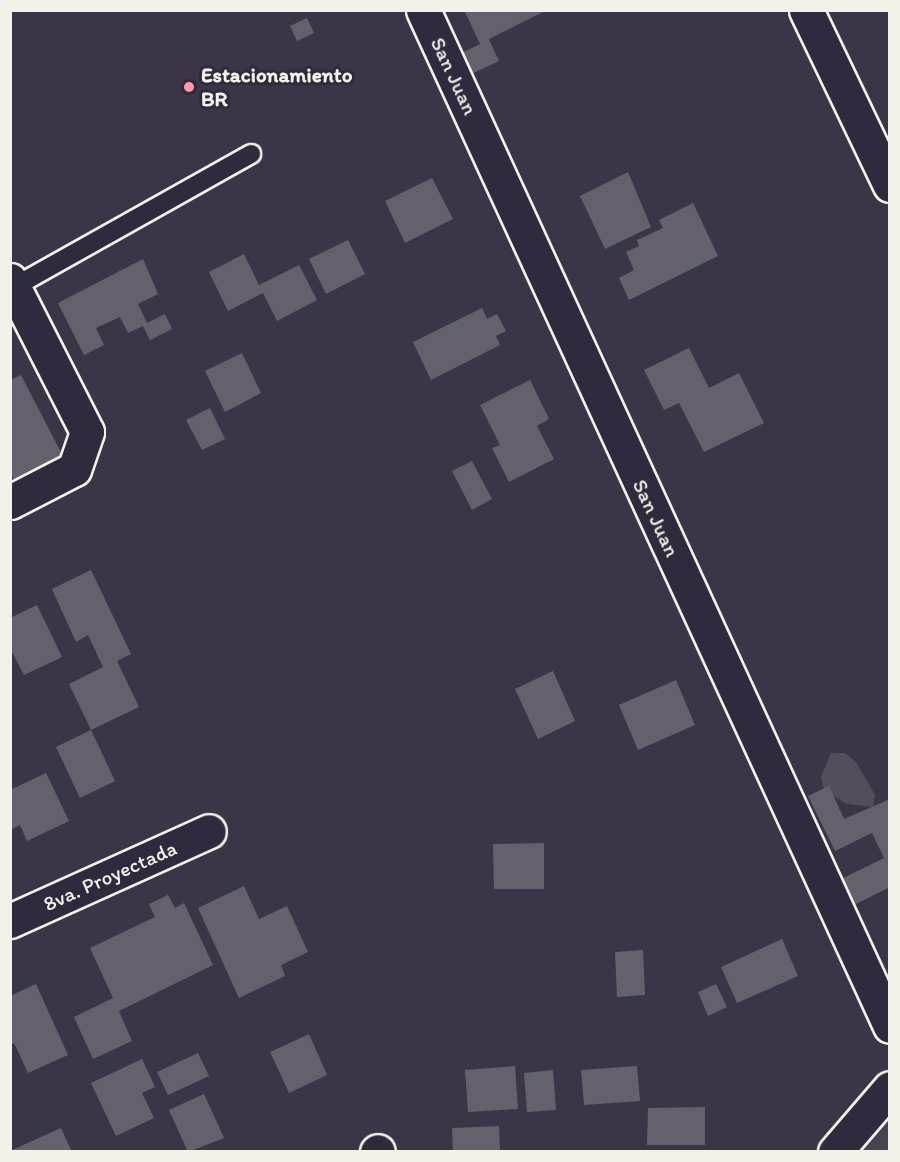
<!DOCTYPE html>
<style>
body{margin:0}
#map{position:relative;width:900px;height:1162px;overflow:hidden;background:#3b3647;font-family:Itim,sans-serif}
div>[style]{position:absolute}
.built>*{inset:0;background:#484352}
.green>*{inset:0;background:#534e5c}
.building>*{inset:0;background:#65616c}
.roads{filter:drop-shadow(2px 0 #f4f1e8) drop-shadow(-2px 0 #f4f1e8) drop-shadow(0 2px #f4f1e8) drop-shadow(0 -2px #f4f1e8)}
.lane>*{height:18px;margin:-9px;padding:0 9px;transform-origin:9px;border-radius:9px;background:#2f2a3d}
.street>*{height:33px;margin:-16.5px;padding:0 16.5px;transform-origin:16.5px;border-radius:16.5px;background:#2f2a3d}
.dots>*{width:16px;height:16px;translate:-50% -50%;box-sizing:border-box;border:3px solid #2f2a3d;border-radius:50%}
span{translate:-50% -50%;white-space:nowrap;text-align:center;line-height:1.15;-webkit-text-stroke:6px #2f2a3d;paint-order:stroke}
.poi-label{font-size:21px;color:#f4f1e8;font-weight:700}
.left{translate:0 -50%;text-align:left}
.street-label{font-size:21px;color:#f4f1e8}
.frame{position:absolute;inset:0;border:12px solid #f4f1e8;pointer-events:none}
</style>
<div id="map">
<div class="built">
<div style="clip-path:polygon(889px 1117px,889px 1151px,862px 1151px)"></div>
</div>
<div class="green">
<div style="clip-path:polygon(831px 753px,845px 753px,856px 762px,875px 795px,873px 807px,847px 804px,824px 790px,821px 777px)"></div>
</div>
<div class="building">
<div style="clip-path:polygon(464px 10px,547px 10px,489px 39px,499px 61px,461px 79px,451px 58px,480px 44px)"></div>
<div style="clip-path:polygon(307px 18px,314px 33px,297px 41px,290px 26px)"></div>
<div style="clip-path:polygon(628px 172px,651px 227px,605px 249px,580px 196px)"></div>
<div style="clip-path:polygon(432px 178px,453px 219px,405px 243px,385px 201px)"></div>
<div style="clip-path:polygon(693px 203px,718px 256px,629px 300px,619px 278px,634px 270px,626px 252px,639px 246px,637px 240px,663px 228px,659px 220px)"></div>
<div style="clip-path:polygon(348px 240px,365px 274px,326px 294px,309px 259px)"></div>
<div style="clip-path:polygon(244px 254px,259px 285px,299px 265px,317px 300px,277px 321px,263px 293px,228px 311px,209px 272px)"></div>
<div style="clip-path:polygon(143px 259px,158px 294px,138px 304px,147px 323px,165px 314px,172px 329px,150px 340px,143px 326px,128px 333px,120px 317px,96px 328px,104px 345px,84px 355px,58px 303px)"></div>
<div style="clip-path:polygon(482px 308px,487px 319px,497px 314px,506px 331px,496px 336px,500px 345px,431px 380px,413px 342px)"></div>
<div style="clip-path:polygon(689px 348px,709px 388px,739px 373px,764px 423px,704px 452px,679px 403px,664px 410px,644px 370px)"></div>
<div style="clip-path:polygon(242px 353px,261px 393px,225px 412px,205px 371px)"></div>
<div style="clip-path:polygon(21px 375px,68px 466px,19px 490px,10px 472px,10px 380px)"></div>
<div style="clip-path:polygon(530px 380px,549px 419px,537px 426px,554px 459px,509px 482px,492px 448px,500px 445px,480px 405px)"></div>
<div style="clip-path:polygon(210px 408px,225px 439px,202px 450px,186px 420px)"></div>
<div style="clip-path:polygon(472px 461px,492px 499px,472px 510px,452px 471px)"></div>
<div style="clip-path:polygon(91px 570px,131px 654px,117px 661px,139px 707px,91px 730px,69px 684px,103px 667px,88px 635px,76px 642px,52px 589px)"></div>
<div style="clip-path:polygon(37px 605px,62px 657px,24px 675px,10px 648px,10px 618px)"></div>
<div style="clip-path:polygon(553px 671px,575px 721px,538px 739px,515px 689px)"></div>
<div style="clip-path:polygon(676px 680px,695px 725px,638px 750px,619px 705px)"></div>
<div style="clip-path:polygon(91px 730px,115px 781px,80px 798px,56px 747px)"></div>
<div style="clip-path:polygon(46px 773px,69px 821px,27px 841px,20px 825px,10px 830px,10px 790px)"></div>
<div style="clip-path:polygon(829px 786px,844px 819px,890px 799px,890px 887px,850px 907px,837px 881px,884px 858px,872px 833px,835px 851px,808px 796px)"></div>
<div style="clip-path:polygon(544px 843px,544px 889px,494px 889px,493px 844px)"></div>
<div style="clip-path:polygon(244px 886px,259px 919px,287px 906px,308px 952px,281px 965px,285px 976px,239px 998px,198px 908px)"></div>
<div style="clip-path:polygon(168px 895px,175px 908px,184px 903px,213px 965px,119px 1011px,132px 1041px,93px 1059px,74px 1017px,113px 998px,90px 948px,155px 917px,149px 904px)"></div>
<div style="clip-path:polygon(782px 939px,798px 976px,737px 1003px,721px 967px)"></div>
<div style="clip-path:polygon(643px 950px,645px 995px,617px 997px,615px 952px)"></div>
<div style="clip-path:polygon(36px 984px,68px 1055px,28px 1073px,14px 1043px,10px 1045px,10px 996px)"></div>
<div style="clip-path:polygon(716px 984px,727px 1007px,708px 1016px,698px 992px)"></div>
<div style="clip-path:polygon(309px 1034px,327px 1075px,289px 1093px,270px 1052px)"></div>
<div style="clip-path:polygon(198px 1053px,209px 1076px,168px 1095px,157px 1072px)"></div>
<div style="clip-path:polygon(142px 1059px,155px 1087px,142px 1093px,154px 1118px,116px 1136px,91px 1083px)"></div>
<div style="clip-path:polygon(515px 1066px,518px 1109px,468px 1112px,465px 1070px)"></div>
<div style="clip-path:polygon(637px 1066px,640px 1101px,584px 1105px,581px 1070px)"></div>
<div style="clip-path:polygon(553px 1070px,556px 1110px,527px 1112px,524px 1073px)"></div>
<div style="clip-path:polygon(204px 1094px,224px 1138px,188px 1152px,169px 1110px)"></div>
<div style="clip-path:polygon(705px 1107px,705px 1145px,647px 1145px,648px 1108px)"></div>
<div style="clip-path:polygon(499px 1126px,500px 1152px,453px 1152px,452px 1128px)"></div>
<div style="clip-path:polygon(61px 1128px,72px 1152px,10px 1152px,10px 1151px)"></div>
</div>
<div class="roads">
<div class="lane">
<div style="left:14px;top:287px;width:272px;rotate:-29.3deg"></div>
</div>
<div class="street">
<div style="left:423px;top:10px;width:1118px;rotate:65.31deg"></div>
<div style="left:806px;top:10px;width:194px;rotate:64.4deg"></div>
<div style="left:10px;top:280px;width:170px;rotate:63.1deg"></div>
<div style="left:87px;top:432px;width:39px;rotate:109deg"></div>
<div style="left:74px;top:469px;width:72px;rotate:152.7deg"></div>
<div style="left:10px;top:921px;width:218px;rotate:-24.3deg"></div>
<div style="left:377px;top:1152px;width:1px;rotate:-45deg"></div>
<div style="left:835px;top:1152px;width:84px;rotate:-49.3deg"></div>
</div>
</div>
<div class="dots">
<div style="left:189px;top:87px;background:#ff9aa2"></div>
</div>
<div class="poi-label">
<span class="left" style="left:201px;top:87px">Estacionamiento<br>BR</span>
</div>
<div class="street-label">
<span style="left:454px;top:76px;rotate:65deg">San Juan</span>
<span style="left:656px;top:518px;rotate:65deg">San Juan</span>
<span style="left:110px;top:876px;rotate:-24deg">8va. Proyectada</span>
</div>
<div class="frame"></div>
</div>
